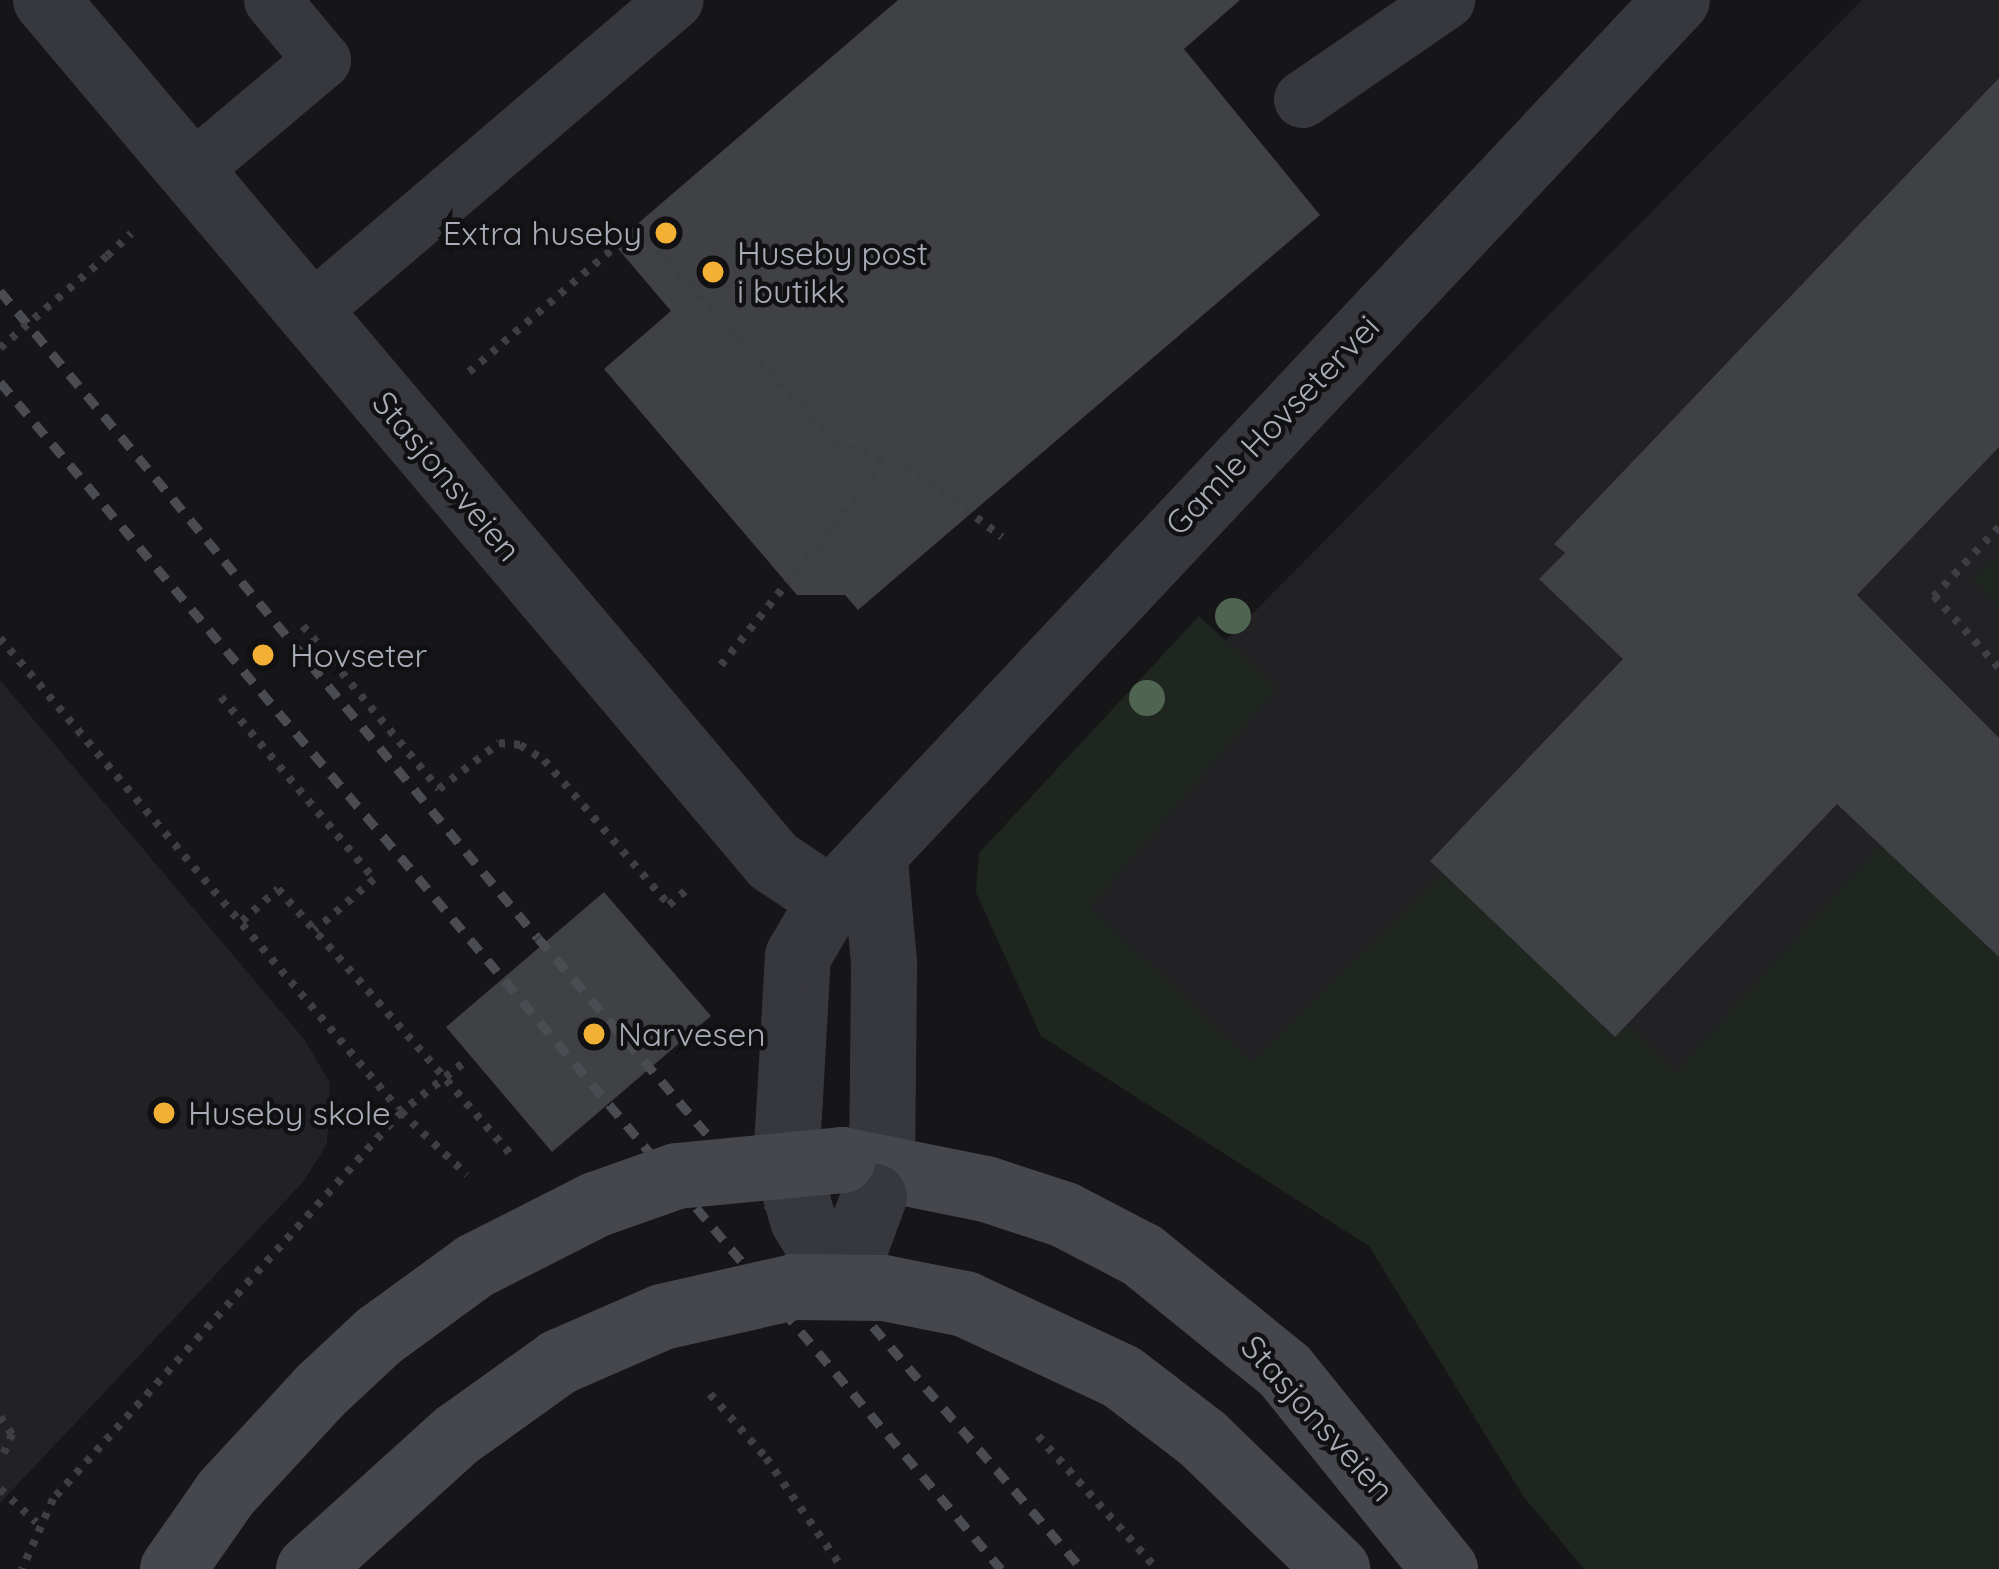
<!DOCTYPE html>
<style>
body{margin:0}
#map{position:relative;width:1999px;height:1569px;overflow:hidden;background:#161618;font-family:Quicksand,sans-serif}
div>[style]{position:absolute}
.built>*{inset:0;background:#222225}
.green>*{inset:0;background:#1e261f}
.building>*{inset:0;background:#404145}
.path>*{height:8px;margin-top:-4px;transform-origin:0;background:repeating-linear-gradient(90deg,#3d3f44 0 6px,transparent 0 15px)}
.lane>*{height:57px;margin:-28.5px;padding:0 28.5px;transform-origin:28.5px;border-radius:28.5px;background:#37383d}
.street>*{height:66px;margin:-33px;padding:0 33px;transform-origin:33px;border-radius:33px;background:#37383d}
.secondary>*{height:66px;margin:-33px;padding:0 33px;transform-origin:33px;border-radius:33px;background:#45474d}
.rail>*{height:9px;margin-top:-4.5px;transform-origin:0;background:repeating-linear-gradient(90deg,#4a4c52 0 15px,transparent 0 27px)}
.path-bridge>*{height:8px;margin-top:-4px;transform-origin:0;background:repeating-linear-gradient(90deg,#3d3f44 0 6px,transparent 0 15px)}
.street-bridge>*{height:66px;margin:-33px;padding:0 33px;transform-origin:33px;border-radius:33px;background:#37383d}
.secondary-bridge>*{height:66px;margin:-33px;padding:0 33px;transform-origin:33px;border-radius:33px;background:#45474d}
.trees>*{width:36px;height:36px;margin:-18px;border-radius:50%;background:#506452}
.dots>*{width:33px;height:33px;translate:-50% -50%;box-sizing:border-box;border:6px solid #111113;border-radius:50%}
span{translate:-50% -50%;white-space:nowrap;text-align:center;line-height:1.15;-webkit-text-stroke:9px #111113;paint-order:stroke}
.poi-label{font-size:33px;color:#a8adb8}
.right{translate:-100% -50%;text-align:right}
.left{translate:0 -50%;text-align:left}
.street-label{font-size:33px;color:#a8adb8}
</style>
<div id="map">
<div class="built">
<div style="clip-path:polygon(1862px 0,1999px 0,1999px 1569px,1585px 1569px,1524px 1497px,1369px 1246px,1041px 1036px,976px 892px)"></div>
<div style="clip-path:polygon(0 680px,304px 1039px,330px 1083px,327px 1144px,304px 1181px,0 1503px)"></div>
</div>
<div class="green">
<div style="clip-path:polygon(1999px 554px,1999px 607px,1974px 579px)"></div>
<div style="clip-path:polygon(1199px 616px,1277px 688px,1090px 907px,1252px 1062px,1455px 861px,1676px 1072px,1893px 831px,1999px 927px,1999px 1569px,1584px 1569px,1524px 1497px,1369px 1246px,1041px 1036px,976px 892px,979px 853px)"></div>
</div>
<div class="building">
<div style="clip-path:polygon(898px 0,1240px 0,1184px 49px,1320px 215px,858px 610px,845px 595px,797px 595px,604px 369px,671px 311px,614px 244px)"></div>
<div style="clip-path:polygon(1999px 78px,1999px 447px,1857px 595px,1999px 738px,1999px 957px,1837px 804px,1615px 1037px,1430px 861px,1623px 659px,1539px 579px,1565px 553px,1554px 544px)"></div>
<div style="clip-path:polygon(604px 892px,711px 1016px,552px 1152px,446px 1027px)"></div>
</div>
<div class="path">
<div style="left:107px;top:256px;width:33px;rotate:-43deg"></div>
<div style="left:469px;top:372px;width:221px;rotate:-40.6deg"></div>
<div style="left:637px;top:228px;width:291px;rotate:47.4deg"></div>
<div style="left:834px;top:442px;width:88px;rotate:19.9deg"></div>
<div style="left:917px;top:472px;width:107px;rotate:37.4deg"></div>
<div style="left:1999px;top:527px;width:95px;rotate:133.3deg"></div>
<div style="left:1934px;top:596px;width:97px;rotate:47.9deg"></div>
<div style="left:303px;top:626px;width:212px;rotate:50.2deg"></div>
<div style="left:439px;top:789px;width:76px;rotate:-37.5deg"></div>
<div style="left:499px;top:743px;width:21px;rotate:5deg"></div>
<div style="left:520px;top:745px;width:28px;rotate:32deg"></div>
<div style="left:544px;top:760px;width:191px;rotate:49.2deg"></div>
<div style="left:669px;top:905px;width:21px;rotate:-41deg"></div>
<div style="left:0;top:638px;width:621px;rotate:49.77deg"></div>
<div style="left:401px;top:1112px;width:520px;rotate:131.96deg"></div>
<div style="left:53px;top:1499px;width:77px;rotate:113.9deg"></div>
<div style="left:721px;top:665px;width:262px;rotate:-51.2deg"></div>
<div style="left:221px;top:697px;width:238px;rotate:49.9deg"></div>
<div style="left:374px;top:879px;width:78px;rotate:139.2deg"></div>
<div style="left:242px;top:921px;width:48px;rotate:-41.6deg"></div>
<div style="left:278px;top:889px;width:210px;rotate:48.5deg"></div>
<div style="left:462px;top:1064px;width:78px;rotate:141.8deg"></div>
<div style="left:401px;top:1112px;width:91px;rotate:43.7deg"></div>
<div style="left:710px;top:1394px;width:85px;rotate:48.8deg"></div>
<div style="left:766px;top:1458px;width:135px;rotate:55.3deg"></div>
<div style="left:0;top:1417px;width:21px;rotate:55deg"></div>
<div style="left:12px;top:1434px;width:30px;rotate:113deg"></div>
<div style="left:1038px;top:1436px;width:178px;rotate:48.2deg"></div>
<div style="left:0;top:1489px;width:49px;rotate:42.5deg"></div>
</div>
<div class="lane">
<div style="left:1302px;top:99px;width:175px;rotate:-34.5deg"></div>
<div style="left:189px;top:172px;width:174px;rotate:-40.1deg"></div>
<div style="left:322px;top:60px;width:78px;rotate:-129.8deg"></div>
<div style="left:308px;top:313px;width:482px;rotate:-40.5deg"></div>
</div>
<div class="street">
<div style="left:46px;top:0;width:1127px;rotate:49.82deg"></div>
<div style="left:773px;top:861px;width:70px;rotate:33.9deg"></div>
<div style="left:831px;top:900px;width:45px;rotate:9deg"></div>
<div style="left:790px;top:1098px;width:142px;rotate:-86.8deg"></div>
<div style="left:798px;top:956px;width:65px;rotate:-59.5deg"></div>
<div style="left:831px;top:900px;width:1235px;rotate:-46.77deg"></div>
<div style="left:874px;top:1197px;width:33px;rotate:-76deg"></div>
<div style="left:882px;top:1165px;width:202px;rotate:-89.4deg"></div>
<div style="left:884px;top:963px;width:102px;rotate:-95deg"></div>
</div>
<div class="secondary">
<div style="left:842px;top:1160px;width:147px;rotate:11.4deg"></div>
<div style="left:986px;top:1189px;width:83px;rotate:18.2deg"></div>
<div style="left:1065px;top:1215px;width:87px;rotate:27.5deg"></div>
<div style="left:1142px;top:1255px;width:184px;rotate:39deg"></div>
<div style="left:1285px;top:1371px;width:255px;rotate:51.1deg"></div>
<div style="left:965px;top:1304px;width:173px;rotate:24.9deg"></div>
<div style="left:1122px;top:1377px;width:102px;rotate:37.4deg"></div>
<div style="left:1203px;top:1439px;width:187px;rotate:44.1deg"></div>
<div style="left:173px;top:1569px;width:93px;rotate:-55.1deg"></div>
<div style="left:226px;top:1493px;width:139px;rotate:-47.3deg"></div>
<div style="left:320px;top:1391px;width:81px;rotate:-43deg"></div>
<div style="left:379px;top:1336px;width:119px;rotate:-36.1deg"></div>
<div style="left:309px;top:1569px;width:200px;rotate:-42.2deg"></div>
<div style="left:457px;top:1435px;width:125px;rotate:-35.6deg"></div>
</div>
<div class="rail">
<div style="left:0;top:291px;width:841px;rotate:50.26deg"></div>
<div style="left:538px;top:938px;width:833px;rotate:49.23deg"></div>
<div style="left:0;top:382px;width:1553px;rotate:49.86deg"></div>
</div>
<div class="path-bridge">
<div style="left:0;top:348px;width:141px;rotate:-40.7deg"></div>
<div style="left:417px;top:1046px;width:144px;rotate:49.2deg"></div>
</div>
<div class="street-bridge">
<div style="left:790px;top:1098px;width:62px;rotate:93.7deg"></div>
<div style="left:786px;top:1160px;width:62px;rotate:74.2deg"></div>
<div style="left:803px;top:1220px;width:75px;rotate:58.6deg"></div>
<div style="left:842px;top:1284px;width:93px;rotate:-69.8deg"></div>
</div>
<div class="secondary-bridge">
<div style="left:475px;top:1266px;width:135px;rotate:-26.9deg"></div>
<div style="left:595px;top:1205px;width:87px;rotate:-19.5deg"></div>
<div style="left:677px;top:1176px;width:166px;rotate:-5.5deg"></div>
<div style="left:559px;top:1362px;width:112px;rotate:-23.6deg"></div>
<div style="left:662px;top:1317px;width:135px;rotate:-12.8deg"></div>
<div style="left:794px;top:1287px;width:90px;rotate:0.6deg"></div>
<div style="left:884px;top:1288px;width:83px;rotate:11.2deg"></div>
</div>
<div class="trees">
<div style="left:1233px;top:616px"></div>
<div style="left:1147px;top:698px"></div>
</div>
<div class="dots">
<div style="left:666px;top:233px;background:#f2b134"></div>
<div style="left:713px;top:272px;background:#f2b134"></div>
<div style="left:263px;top:655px;background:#f2b134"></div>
<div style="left:594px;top:1034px;background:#f2b134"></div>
<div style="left:164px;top:1113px;background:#f2b134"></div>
</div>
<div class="poi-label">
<span class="right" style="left:642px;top:233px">Extra huseby</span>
<span class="left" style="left:737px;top:272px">Huseby post<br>i butikk</span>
<span class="left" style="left:290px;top:655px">Hovseter</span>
<span class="left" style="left:618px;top:1034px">Narvesen</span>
<span class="left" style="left:188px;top:1113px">Huseby skole</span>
</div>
<div class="street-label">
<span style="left:1272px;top:425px;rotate:-46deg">Gamle Hovsetervei</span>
<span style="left:447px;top:476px;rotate:50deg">Stasjonsveien</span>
<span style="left:1318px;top:1418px;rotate:48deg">Stasjonsveien</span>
</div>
</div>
